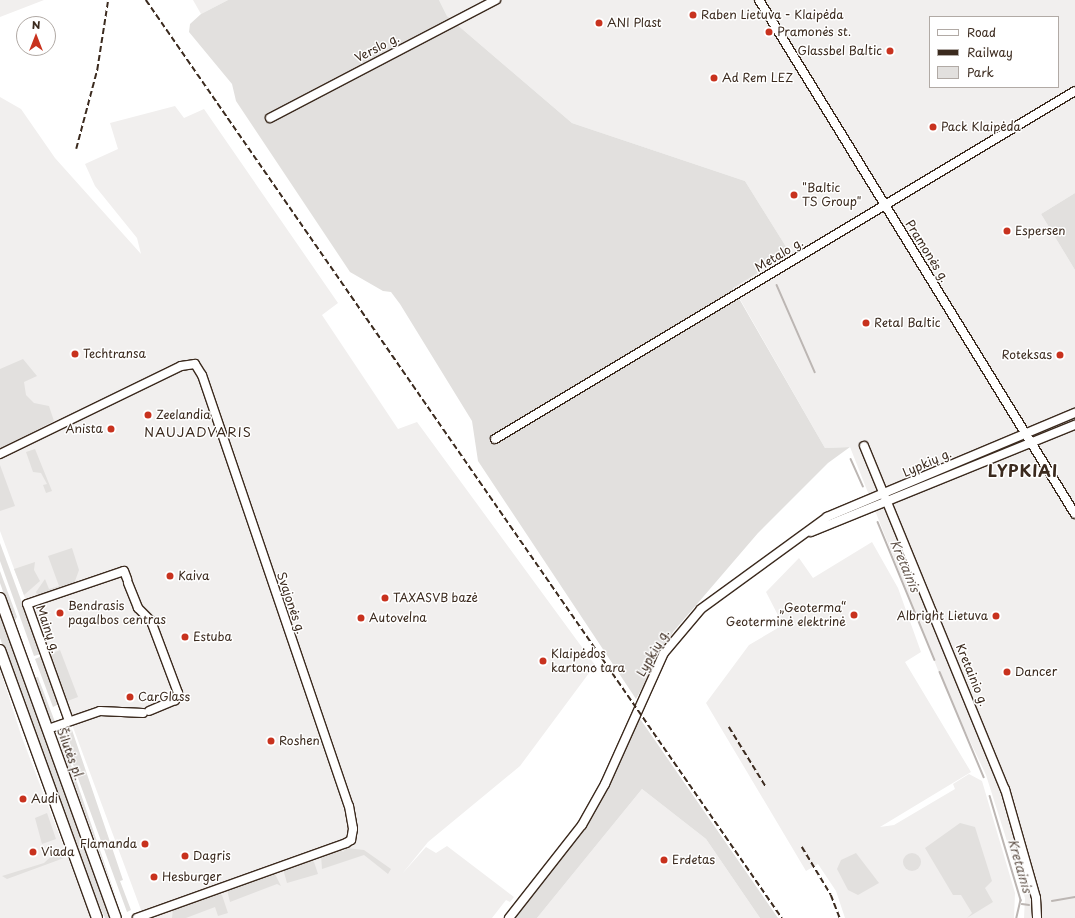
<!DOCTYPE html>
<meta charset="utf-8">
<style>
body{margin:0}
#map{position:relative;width:1075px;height:918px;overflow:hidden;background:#fff;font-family:"Playpen Sans",sans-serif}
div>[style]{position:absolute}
.built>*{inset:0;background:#f1efee}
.green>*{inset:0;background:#e2e0de}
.round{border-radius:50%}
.stream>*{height:1.5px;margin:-0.75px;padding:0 0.75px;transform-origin:0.75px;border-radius:0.75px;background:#bcb6b3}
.roads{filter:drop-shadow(1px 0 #3b2a1e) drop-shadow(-1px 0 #3b2a1e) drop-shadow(0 1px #3b2a1e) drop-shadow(0 -1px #3b2a1e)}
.minor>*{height:8px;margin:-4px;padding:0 4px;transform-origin:4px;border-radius:4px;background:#fff}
.major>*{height:10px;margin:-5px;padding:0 5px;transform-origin:5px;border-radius:5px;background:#fff}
.rail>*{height:1.5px;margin-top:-0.75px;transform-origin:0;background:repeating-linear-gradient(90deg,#3b2a1e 0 6px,transparent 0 9px)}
.dots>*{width:11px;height:11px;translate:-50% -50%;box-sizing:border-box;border:2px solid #fff;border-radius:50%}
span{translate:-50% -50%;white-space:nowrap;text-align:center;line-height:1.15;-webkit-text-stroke:3px #fff;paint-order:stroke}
.poi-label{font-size:12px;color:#3b2a1e}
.left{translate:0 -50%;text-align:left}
.right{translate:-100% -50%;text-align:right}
.street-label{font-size:12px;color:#3b2a1e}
.neighbourhood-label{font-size:13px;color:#3b2a1e;letter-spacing:1px}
.water-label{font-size:13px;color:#685b52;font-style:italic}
.district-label{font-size:16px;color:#3b2a1e;font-weight:700;letter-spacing:1px}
.legend{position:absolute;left:929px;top:16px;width:130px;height:72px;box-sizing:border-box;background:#fff;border:1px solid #b1aaa5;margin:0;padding:5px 7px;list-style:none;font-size:12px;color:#3b2a1e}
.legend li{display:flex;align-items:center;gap:8px;height:20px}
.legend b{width:20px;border:1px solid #b1aaa5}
.north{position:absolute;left:16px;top:16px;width:40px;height:40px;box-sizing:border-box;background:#fff;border:1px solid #b1aaa5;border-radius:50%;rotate:0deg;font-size:11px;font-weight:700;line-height:16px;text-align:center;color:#3b2a1e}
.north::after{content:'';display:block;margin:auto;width:14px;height:18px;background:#c8321e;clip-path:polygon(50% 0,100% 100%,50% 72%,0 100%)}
</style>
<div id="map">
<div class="built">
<div style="clip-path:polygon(0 0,44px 0,0 17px)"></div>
<div style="clip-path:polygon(193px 0,228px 0,201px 14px)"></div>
<div style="clip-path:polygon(evenodd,439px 0,1075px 0,1075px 193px,1041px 214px,1075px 270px,1075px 918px,1024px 918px,1025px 898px,986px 775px,945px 688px,850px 447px,825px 448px,733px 287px,790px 253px,745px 181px,572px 123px,447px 16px,439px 0,930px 17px,1058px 17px,1058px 87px,930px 87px,930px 17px)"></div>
<div style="clip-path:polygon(0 97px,21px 109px,55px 158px,141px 254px,137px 238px,95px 186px,85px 164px,118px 149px,110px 123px,175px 106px,184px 118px,204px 109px,338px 303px,322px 315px,398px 429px,417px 422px,595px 665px,520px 766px,428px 842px,402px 874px,426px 847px,436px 853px,447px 846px,514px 897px,510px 902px,506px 900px,492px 918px,144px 918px,0 531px)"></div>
<div style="clip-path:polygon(872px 542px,898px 588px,921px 652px,905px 662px,971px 772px,880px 827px,894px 825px,955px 789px,953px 784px,969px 774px,982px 781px,1015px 893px,1014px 918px,845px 918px,836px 891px,818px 864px,806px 871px,706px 703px,749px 645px,783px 625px,766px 592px,799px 558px,813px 578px)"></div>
<div style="clip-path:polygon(0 669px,21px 735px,91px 918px,0 918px)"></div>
<div style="clip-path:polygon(642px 789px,706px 839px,760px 918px,537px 918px)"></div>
</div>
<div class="green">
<div style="clip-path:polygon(228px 0,439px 0,447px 16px,572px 123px,745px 181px,790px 253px,733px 288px,825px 448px,850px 447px,828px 463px,758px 533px,673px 632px,636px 699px,478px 461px,472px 421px,400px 304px,391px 292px,383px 291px,350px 272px,236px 101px,232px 84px,189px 32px,190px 24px,201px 14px)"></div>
<div style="clip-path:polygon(1075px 193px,1075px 270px,1041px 214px)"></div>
<div style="clip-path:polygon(23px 359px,37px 376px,24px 382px,26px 395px,34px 403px,49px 406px,54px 421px,0 449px,0 369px)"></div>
<div style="clip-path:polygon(35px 449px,52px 491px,46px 493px,43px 485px,47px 484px,41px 473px,33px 472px,26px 452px)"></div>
<div style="clip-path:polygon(0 465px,15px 506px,0 511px)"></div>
<div style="clip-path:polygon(0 543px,41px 654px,34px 656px,0 561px)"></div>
<div style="clip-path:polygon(72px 548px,79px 570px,74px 584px,38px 598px,36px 592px,45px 579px,49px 589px,59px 586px,48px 556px)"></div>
<div style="clip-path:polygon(35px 562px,34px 570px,40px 581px,24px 595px,14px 569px)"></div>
<div style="clip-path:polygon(0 571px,17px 617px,14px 622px,0 583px)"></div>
<div style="clip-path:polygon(0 612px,110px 917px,110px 918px,105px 918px,86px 876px,0 638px)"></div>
<div style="clip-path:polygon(60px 650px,78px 697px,65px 702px,48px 655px)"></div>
<div style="clip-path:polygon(42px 656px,59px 704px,53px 707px,35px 659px)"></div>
<div style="clip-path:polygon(38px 677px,55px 722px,54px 722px,49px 720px,34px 678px)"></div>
<div style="clip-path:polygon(636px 713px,778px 918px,760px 918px,706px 839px,642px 789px,537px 918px,512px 918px,585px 825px)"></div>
<div style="clip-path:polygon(68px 727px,72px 730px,123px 880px,120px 881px,131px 910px,127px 912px,60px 729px)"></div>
<div style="clip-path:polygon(57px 737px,61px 738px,68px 756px,119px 906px)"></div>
<div style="clip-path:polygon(47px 813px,56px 839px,42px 844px,35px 818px)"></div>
<div style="clip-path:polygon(960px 823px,975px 827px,992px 881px,985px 888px,993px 902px,967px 918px,972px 913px,961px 895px,953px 895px,925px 848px)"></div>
<div style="clip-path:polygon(60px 848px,64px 858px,7px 879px,2px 876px,44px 863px)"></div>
<div style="clip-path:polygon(346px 848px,364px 850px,391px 869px,388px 874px,364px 855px,322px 869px,321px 855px,341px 849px,343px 852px)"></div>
<div style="clip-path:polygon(856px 853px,879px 883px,858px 895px,848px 890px,837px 869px,841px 860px)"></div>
<div class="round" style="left:903px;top:853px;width:18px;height:18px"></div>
<div style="clip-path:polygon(307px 859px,314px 862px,318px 874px,287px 883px,283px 869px)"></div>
<div style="clip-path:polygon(274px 872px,281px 886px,277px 884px,230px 902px,227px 890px)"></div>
<div style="clip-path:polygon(216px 893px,222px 895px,228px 913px,218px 916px,215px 907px,186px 918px,172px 918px,173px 909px)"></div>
</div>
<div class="stream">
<div style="left:777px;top:285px;width:95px;rotate:66.4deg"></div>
<div style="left:851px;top:459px;width:30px;rotate:66deg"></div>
<div style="left:878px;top:522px;width:149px;rotate:67.6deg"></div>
<div style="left:940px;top:672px;width:114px;rotate:67.3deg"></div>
<div style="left:990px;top:796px;width:109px;rotate:73.4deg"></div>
<div style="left:1021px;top:900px;width:18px;rotate:103deg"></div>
<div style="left:1052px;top:901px;width:23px;rotate:-10deg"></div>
<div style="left:1022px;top:904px;width:7px;rotate:8deg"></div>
</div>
<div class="roads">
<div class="minor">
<div style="left:759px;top:0;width:603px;rotate:58.42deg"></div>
<div style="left:270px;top:118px;width:255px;rotate:-27.6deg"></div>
<div style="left:495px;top:439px;width:676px;rotate:-30.96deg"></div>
<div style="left:864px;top:446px;width:371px;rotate:67.7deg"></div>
<div style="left:1005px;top:789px;width:113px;rotate:74.1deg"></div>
<div style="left:1036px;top:898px;width:20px;rotate:87deg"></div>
<div style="left:0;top:454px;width:201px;rotate:-25.9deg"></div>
<div style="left:181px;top:366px;width:14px;rotate:-8deg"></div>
<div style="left:195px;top:364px;width:13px;rotate:58deg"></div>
<div style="left:202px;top:375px;width:455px;rotate:71.2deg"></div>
<div style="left:349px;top:806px;width:23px;rotate:80deg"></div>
<div style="left:353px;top:829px;width:11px;rotate:100deg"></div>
<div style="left:351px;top:840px;width:6px;rotate:149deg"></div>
<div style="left:346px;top:843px;width:222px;rotate:160.3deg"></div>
<div style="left:811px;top:532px;width:285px;rotate:-22.1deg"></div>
<div style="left:128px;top:583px;width:27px;rotate:68deg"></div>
<div style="left:138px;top:608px;width:18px;rotate:45deg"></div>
<div style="left:151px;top:621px;width:77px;rotate:69.4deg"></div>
<div style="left:178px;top:693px;width:8px;rotate:113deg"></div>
<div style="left:175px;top:700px;width:28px;rotate:157deg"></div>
<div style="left:69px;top:721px;width:124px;rotate:-109.7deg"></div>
<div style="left:27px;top:604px;width:102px;rotate:-18.8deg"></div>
<div style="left:124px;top:571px;width:9px;rotate:69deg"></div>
<div style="left:48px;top:729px;width:55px;rotate:-19.1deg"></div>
<div style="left:100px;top:711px;width:43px;rotate:2.7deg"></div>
<div style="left:509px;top:918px;width:118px;rotate:-51.9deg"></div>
<div style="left:582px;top:825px;width:47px;rotate:-60.7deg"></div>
<div style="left:605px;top:784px;width:144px;rotate:-65.8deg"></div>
<div style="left:664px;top:653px;width:57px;rotate:-49.9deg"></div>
<div style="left:701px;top:609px;width:156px;rotate:-36.1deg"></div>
<div style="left:827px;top:517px;width:269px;rotate:-22.8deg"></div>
</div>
<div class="major">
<div style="left:0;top:598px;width:340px;rotate:70.1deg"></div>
<div style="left:0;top:650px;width:285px;rotate:70.1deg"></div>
</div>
</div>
<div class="rail">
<div style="left:146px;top:0;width:1117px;rotate:55.29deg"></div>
<div style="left:76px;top:149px;width:82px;rotate:-75.1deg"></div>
<div style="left:97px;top:70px;width:71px;rotate:-81.1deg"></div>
<div style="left:729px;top:727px;width:70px;rotate:58.3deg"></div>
<div style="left:802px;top:847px;width:56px;rotate:58.9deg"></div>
<div style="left:831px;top:895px;width:25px;rotate:69deg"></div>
</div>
<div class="dots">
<div style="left:693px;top:15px;background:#c8321e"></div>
<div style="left:599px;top:23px;background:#c8321e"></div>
<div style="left:769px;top:32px;background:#c8321e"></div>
<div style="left:890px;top:51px;background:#c8321e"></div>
<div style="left:714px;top:78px;background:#c8321e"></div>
<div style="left:933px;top:127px;background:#c8321e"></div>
<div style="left:794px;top:195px;background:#c8321e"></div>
<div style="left:1007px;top:231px;background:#c8321e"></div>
<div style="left:866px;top:323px;background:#c8321e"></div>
<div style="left:75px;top:354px;background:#c8321e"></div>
<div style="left:1060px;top:355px;background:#c8321e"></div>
<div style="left:148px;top:415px;background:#c8321e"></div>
<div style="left:111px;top:429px;background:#c8321e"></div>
<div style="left:170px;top:576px;background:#c8321e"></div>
<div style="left:385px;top:598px;background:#c8321e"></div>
<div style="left:60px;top:613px;background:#c8321e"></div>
<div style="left:854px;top:615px;background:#c8321e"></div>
<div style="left:996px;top:616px;background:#c8321e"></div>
<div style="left:361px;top:618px;background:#c8321e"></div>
<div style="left:185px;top:637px;background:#c8321e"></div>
<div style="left:543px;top:661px;background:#c8321e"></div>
<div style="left:1007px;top:672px;background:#c8321e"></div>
<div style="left:130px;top:697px;background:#c8321e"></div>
<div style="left:271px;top:741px;background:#c8321e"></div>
<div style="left:23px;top:799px;background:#c8321e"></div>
<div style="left:145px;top:844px;background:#c8321e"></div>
<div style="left:33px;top:852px;background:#c8321e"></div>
<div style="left:185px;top:856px;background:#c8321e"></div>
<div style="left:664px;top:860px;background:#c8321e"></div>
<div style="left:154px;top:877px;background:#c8321e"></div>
</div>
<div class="poi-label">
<span class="left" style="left:701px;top:15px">Raben Lietuva - Klaipėda</span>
<span class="left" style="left:607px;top:23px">ANI Plast</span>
<span class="left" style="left:777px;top:32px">Pramonės st.</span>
<span class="right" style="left:882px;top:51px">Glassbel Baltic</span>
<span class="left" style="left:722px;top:78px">Ad Rem LEZ</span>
<span class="left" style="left:941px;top:127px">Pack Klaipėda</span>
<span class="left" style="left:802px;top:195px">"Baltic<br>TS Group"</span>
<span class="left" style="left:1015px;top:231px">Espersen</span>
<span class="left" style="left:874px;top:323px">Retal Baltic</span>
<span class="left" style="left:83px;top:354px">Techtransa</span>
<span class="right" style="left:1052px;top:355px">Roteksas</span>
<span class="left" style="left:156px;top:415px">Zeelandia</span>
<span class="right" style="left:103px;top:429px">Anista</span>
<span class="left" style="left:178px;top:576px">Kaiva</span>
<span class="left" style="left:393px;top:598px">TAXASVB bazė</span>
<span class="left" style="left:68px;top:613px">Bendrasis<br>pagalbos centras</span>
<span class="right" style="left:846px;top:615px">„Geoterma“<br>Geoterminė elektrinė</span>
<span class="right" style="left:988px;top:616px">Albright Lietuva</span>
<span class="left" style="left:369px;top:618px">Autovelna</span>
<span class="left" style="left:193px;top:637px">Estuba</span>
<span class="left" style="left:551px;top:661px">Klaipėdos<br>kartono tara</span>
<span class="left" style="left:1015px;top:672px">Dancer</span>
<span class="left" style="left:138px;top:697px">CarGlass</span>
<span class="left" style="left:279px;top:741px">Roshen</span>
<span class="left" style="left:31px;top:799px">Audi</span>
<span class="right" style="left:137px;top:844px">Flamanda</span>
<span class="left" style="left:41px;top:852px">Viada</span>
<span class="left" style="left:193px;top:856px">Dagris</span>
<span class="left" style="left:672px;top:860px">Erdetas</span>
<span class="left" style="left:162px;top:877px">Hesburger</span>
</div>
<div class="street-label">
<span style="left:377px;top:48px;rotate:-27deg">Verslo g.</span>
<span style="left:927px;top:251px;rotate:58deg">Pramonės g.</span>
<span style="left:779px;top:255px;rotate:-31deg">Metalo g.</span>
<span style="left:927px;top:463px;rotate:-24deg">Lypkių g.</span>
<span style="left:291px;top:603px;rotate:71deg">Svajonės g.</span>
<span style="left:48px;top:629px;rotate:71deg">Mainų g.</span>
<span style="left:653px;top:653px;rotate:-60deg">Lypkių g.</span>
<span style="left:972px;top:675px;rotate:68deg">Kretainio g.</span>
<span style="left:70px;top:754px;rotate:70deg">Šilutės pl.</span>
</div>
<div class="neighbourhood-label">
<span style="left:198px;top:432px">NAUJADVARIS</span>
</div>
<div class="water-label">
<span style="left:905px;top:566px;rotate:67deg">Kretainis</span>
<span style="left:1020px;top:866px;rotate:74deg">Kretainis</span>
</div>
<div class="district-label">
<span style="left:1023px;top:470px">LYPKIAI</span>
</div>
<ul class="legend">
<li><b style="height:5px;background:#fff"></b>Road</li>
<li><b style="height:5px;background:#3b2a1e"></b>Railway</li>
<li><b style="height:11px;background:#e2e0de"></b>Park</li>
</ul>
<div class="north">N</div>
</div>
